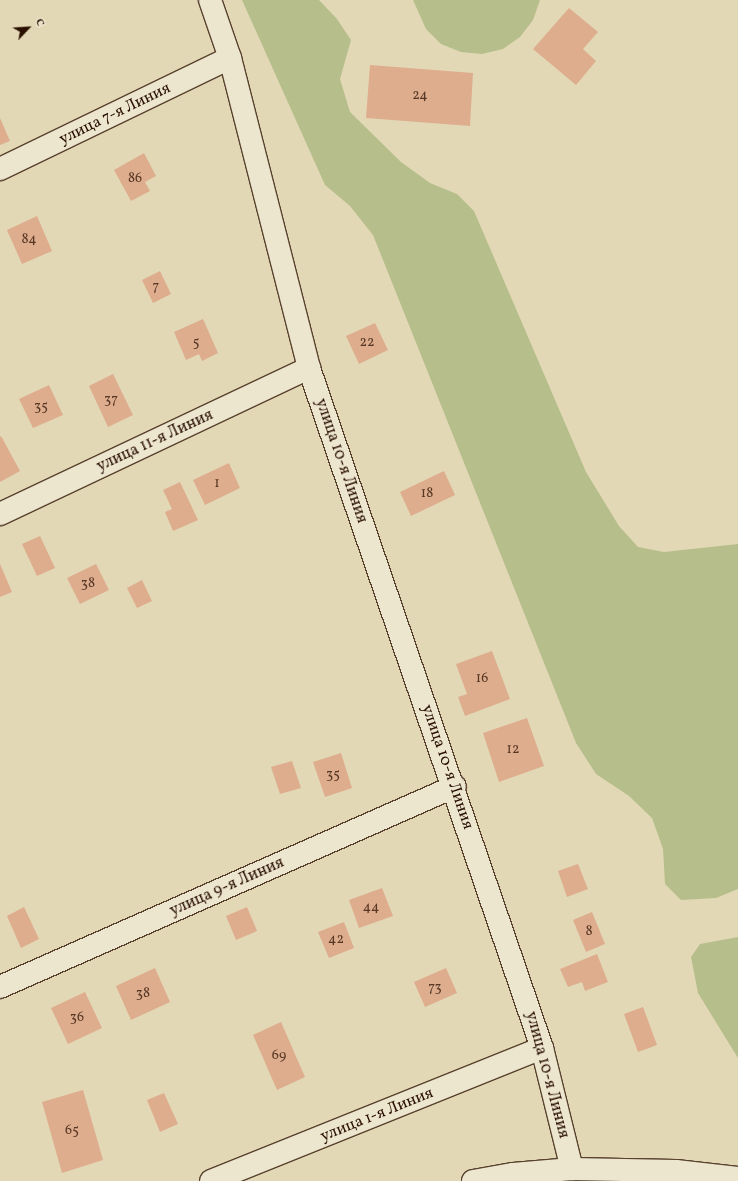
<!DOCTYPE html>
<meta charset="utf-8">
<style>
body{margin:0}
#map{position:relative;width:738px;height:1181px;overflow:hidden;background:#e3d8b5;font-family:Vollkorn,serif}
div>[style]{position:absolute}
.green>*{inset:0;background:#b6be8b}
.building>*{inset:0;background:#ddad8e}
.roads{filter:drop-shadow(1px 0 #58422e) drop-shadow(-1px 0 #58422e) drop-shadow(0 1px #58422e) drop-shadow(0 -1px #58422e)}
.minor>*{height:22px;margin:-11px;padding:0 11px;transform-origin:11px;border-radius:11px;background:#ede6cf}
.tertiary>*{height:22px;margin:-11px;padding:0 11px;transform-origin:11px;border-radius:11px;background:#ede6cf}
span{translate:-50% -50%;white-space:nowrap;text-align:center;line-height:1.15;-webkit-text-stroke:3px #ede6cf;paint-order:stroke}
.number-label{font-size:14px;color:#573724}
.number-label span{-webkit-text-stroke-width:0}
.street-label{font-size:16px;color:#2a1001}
.north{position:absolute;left:8px;top:8px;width:40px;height:40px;-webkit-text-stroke:3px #ede6cf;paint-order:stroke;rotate:65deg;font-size:11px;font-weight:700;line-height:16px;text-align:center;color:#2a1001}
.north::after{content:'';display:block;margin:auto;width:14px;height:18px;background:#2a1001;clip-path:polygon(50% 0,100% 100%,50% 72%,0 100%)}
</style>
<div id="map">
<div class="green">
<div style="clip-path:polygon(242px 0,319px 0,337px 19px,351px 40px,340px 79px,350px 112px,401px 162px,430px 183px,457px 194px,474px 211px,586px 472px,619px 526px,638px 547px,664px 552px,738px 544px,738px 889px,716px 898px,681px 900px,665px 884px,663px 849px,652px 818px,629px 796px,596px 774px,576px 743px,373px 235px,350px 206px,325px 185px)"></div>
<div style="clip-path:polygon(413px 0,540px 0,533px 20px,520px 37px,503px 49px,482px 54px,461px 52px,441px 44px,426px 29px)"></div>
<div style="clip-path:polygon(738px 937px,738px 1058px,698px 993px,691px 957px,700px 944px)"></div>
</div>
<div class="building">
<div style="clip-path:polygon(569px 8px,598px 32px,583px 49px,596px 61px,576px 85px,533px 49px)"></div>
<div style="clip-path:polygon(370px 65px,473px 73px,470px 126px,366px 118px)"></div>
<div style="clip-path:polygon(0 118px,10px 141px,0 145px)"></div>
<div style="clip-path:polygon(144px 153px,156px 176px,145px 182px,150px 191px,131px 201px,114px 170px)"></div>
<div style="clip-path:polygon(37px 216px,52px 251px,22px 264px,7px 230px)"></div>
<div style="clip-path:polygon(160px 271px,171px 294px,153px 303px,142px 280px)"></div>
<div style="clip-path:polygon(203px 319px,218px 353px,202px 361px,199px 354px,186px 360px,174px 332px)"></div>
<div style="clip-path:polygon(375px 323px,388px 350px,359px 364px,346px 336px)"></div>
<div style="clip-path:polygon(113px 374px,133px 415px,108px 427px,89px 386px)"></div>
<div style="clip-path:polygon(49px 385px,63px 415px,33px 428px,19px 399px)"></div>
<div style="clip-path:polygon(1px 436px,20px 471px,0 482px,0 437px)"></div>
<div style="clip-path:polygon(229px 463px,240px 488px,205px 505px,193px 480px)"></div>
<div style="clip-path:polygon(444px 471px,455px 495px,411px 516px,400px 492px)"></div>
<div style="clip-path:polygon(180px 482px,198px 520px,173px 531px,165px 512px,172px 509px,163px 490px)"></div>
<div style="clip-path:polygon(40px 536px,55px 568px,37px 576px,22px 544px)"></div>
<div style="clip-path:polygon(0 564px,12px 592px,0 597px)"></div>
<div style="clip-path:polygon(96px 564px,109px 590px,80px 604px,67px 578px)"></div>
<div style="clip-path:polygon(142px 580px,152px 601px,137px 608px,127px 588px)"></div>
<div style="clip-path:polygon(492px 651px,510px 699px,465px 716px,458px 697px,467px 694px,456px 664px)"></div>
<div style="clip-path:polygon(527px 718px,544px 766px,499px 782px,483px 733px)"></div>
<div style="clip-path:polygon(341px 753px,352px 788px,325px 797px,313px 762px)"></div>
<div style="clip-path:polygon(292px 761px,301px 788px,280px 794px,271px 767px)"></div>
<div style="clip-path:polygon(578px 864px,588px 889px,567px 897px,558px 871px)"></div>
<div style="clip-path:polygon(382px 888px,393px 916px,359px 928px,349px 900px)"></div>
<div style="clip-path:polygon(24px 907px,39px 939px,21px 948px,7px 916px)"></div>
<div style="clip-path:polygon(247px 907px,257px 931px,236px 940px,226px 916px)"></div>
<div style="clip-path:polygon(592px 912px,605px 944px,586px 952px,573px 920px)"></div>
<div style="clip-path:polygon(344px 922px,354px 948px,329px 958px,318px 932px)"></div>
<div style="clip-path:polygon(597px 954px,608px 982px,585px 991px,582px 982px,568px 987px,560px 969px)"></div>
<div style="clip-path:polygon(155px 968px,170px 1002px,131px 1020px,116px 986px)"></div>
<div style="clip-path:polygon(446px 968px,457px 993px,425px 1007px,414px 982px)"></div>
<div style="clip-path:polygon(85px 992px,102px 1028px,68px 1044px,51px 1008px)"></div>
<div style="clip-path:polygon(643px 1007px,657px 1045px,638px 1052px,624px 1014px)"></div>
<div style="clip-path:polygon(281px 1022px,305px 1077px,277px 1090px,253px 1035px)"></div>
<div style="clip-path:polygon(83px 1090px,103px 1160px,62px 1173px,42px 1102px)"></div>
<div style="clip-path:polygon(164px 1093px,178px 1124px,160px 1132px,147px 1100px)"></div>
</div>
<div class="roads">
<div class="minor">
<div style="left:210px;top:0;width:61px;rotate:71deg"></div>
<div style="left:230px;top:58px;width:320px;rotate:75.7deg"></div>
<div style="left:309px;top:368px;width:719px;rotate:71.09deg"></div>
<div style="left:542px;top:1048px;width:125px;rotate:76.1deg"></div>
<div style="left:0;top:169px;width:255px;rotate:-25.8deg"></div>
<div style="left:0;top:514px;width:342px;rotate:-25.3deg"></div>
<div style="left:0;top:987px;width:497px;rotate:-23.8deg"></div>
<div style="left:211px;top:1181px;width:357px;rotate:-21.9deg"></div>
</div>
<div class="tertiary">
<div style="left:473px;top:1181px;width:41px;rotate:-9.9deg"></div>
<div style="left:513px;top:1174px;width:59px;rotate:-4.8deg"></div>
<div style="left:572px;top:1169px;width:104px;rotate:1.1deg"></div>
<div style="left:676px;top:1171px;width:62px;rotate:6.4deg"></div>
</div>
</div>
<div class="number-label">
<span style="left:420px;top:96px">24</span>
<span style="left:135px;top:179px">86</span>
<span style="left:29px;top:240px">84</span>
<span style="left:156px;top:287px">7</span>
<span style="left:196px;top:343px">5</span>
<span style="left:367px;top:343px">22</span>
<span style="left:111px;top:400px">37</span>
<span style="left:41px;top:407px">35</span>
<span style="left:217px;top:484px">1</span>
<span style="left:427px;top:494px">18</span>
<span style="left:88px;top:584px">38</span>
<span style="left:482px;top:679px">16</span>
<span style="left:513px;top:750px">12</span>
<span style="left:333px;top:775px">35</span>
<span style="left:371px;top:908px">44</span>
<span style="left:589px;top:932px">8</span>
<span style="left:336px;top:940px">42</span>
<span style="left:435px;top:988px">73</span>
<span style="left:143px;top:994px">38</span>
<span style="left:77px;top:1018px">36</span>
<span style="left:279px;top:1056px">69</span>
<span style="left:72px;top:1131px">65</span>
</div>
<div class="street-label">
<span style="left:115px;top:114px;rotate:-26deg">улица 7-я Линия</span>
<span style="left:155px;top:441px;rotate:-25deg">улица 11-я Линия</span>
<span style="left:341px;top:461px;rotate:71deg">улица 10-я Линия</span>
<span style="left:447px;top:767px;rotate:71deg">улица 10-я Линия</span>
<span style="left:227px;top:887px;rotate:-24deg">улица 9-я Линия</span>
<span style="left:547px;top:1075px;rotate:75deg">улица 10-я Линия</span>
<span style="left:377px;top:1115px;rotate:-22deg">улица 1-я Линия</span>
</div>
<div class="north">С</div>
</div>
